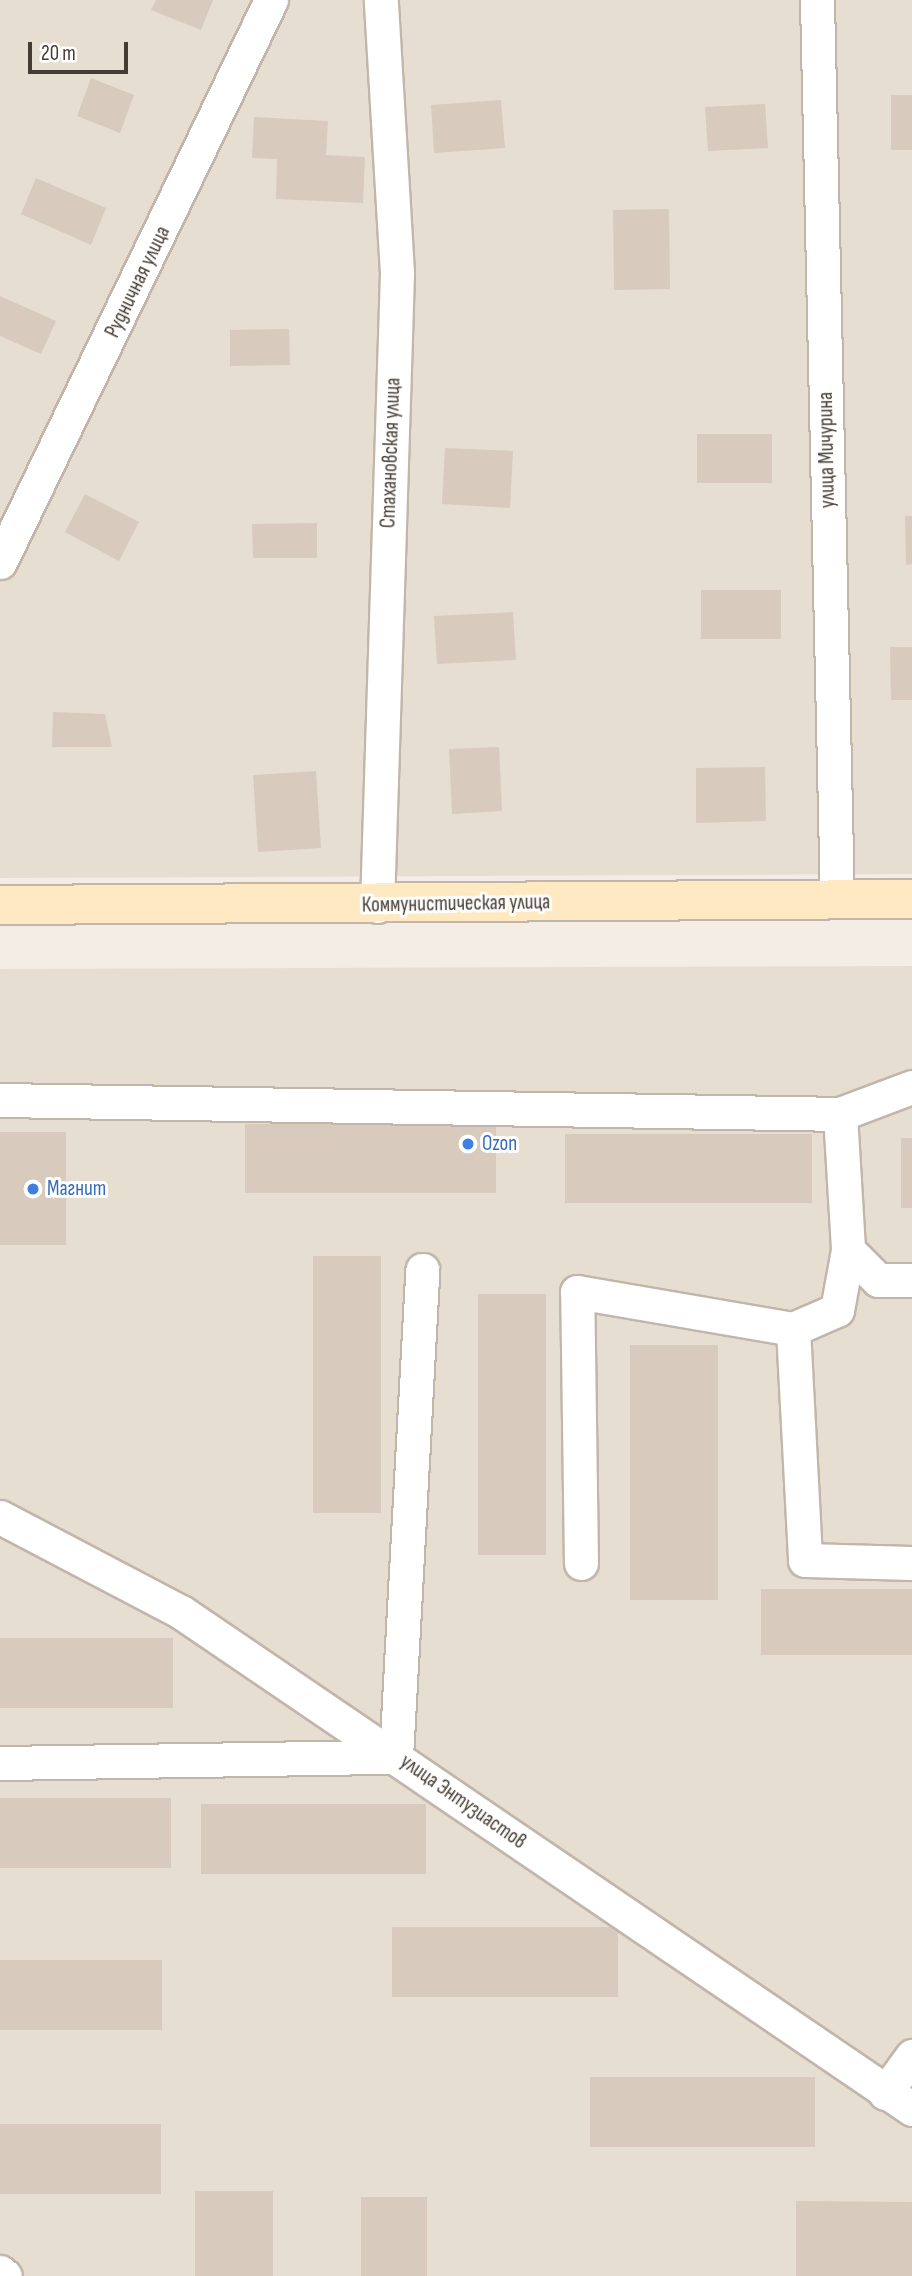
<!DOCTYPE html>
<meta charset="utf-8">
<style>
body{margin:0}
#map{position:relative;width:912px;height:2276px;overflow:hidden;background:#f3ede5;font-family:"Sofia Sans Condensed",sans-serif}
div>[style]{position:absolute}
.residential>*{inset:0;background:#e7ded2}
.building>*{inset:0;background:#d8cabd}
.roads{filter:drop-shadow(2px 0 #c2b6aa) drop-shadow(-2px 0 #c2b6aa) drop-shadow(0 2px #c2b6aa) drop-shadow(0 -2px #c2b6aa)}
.street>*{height:33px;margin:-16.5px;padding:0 16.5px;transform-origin:16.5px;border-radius:16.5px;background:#fff}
.secondary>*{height:38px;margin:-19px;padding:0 19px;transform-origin:19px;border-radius:19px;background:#ffe9c3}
.dots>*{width:19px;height:19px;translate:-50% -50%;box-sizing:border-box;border:4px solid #fff;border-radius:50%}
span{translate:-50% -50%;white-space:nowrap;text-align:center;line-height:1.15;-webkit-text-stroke:6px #fff;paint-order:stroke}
.street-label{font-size:21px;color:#453d34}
.shop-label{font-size:21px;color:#366cbe}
.left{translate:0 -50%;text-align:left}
.scale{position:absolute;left:28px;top:42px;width:100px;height:32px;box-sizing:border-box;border:4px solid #453d34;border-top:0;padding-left:9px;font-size:21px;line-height:24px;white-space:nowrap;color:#453d34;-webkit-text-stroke:5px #fff;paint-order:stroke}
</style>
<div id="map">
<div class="residential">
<div style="clip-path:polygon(0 0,912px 0,912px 874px,0 878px)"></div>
<div style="clip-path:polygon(912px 966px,912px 2276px,0 2276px,0 969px)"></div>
</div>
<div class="building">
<div style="clip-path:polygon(156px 0,213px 0,201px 30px,151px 10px)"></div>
<div style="clip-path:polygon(91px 78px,134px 95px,120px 133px,77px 116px)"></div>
<div style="clip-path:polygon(891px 95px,912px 95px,912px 150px,891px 150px)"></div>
<div style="clip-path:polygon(501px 100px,505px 148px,434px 153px,431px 105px)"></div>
<div style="clip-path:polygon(765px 104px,768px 148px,708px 151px,705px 107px)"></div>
<div style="clip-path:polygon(254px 117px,328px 121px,326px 155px,365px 157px,363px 203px,276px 199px,277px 159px,252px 158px)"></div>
<div style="clip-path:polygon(36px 178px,106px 208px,91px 245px,21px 214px)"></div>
<div style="clip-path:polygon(669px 209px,670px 289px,614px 290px,613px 210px)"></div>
<div style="clip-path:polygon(0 296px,56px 321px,41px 354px,0 336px)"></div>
<div style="clip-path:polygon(289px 329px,290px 365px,230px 366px,230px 330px)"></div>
<div style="clip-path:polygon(697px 434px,772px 434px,772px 483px,697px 483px)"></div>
<div style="clip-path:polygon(445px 448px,513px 451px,510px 508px,442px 504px)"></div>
<div style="clip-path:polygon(85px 494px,139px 522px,119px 561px,65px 532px)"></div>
<div style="clip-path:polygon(905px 516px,912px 516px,912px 564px,906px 565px)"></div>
<div style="clip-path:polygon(317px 523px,317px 558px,253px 558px,252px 524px)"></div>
<div style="clip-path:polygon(701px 590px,781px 590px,781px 639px,701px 639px)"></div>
<div style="clip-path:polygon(513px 612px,516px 660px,437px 664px,434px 616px)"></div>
<div style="clip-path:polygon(890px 647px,912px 647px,912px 700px,891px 700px)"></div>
<div style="clip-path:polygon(53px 712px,105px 714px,112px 747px,52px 747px)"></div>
<div style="clip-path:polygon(499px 747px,502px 811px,452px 814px,449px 749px)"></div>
<div style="clip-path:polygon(765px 767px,766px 821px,696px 823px,696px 768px)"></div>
<div style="clip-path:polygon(316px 771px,321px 848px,258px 852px,253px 775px)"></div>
<div style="clip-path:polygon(245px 1124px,496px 1124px,496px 1193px,245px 1193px)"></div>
<div style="clip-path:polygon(0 1132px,66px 1132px,66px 1245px,0 1245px)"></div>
<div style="clip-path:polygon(565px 1134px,812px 1134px,812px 1203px,565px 1203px)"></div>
<div style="clip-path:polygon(901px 1138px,912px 1138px,912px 1208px,901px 1208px)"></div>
<div style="clip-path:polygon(313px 1256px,381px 1256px,381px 1513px,313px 1513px)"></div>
<div style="clip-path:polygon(478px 1294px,546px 1294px,546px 1555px,478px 1555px)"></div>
<div style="clip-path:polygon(630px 1345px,718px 1345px,718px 1600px,630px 1600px)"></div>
<div style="clip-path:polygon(761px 1589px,912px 1589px,912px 1655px,761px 1655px)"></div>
<div style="clip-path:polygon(0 1638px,173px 1638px,173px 1708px,0 1708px)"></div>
<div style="clip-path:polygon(0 1798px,171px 1798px,171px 1868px,0 1868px)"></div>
<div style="clip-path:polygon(201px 1804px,426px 1804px,426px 1874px,201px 1874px)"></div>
<div style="clip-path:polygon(392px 1927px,618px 1927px,618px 1997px,392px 1997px)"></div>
<div style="clip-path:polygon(0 1960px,162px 1960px,162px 2030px,0 2030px)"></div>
<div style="clip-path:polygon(590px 2077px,815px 2077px,815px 2147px,590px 2147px)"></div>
<div style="clip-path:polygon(0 2124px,161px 2124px,161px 2194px,0 2194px)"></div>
<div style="clip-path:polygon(195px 2191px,273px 2191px,273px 2276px,195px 2276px)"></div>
<div style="clip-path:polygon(361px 2197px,427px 2197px,427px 2276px,361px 2276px)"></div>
<div style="clip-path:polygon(796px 2201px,912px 2202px,912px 2276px,796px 2276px)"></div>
</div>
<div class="roads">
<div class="street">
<div style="left:817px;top:0;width:899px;rotate:88.73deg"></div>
<div style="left:0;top:562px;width:624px;rotate:-64.26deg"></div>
<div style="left:377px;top:906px;width:633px;rotate:-88.19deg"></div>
<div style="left:397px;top:273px;width:273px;rotate:-93.4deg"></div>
<div style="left:0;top:1100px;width:840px;rotate:0.95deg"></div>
<div style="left:840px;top:1114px;width:77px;rotate:-20.6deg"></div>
<div style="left:840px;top:1114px;width:136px;rotate:86.6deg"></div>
<div style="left:848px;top:1250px;width:42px;rotate:45deg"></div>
<div style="left:878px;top:1280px;width:34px"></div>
<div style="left:793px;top:1329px;width:231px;rotate:87deg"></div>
<div style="left:805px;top:1560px;width:107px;rotate:1.6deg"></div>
<div style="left:0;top:1517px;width:204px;rotate:27.7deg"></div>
<div style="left:181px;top:1612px;width:884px;rotate:34.21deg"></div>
<div style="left:581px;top:1563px;width:271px;rotate:-90.8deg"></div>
<div style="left:577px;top:1292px;width:219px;rotate:9.7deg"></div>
<div style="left:793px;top:1329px;width:48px;rotate:-23.4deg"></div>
<div style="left:837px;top:1310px;width:61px;rotate:-79.6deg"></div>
<div style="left:0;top:1763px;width:396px;rotate:-0.9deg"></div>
<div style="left:396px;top:1757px;width:488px;rotate:-86.9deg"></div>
<div style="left:885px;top:2093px;width:46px;rotate:-53.9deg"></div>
<div style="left:0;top:2272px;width:6px;rotate:39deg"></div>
</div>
<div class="secondary">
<div style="left:0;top:905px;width:912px;rotate:-0.38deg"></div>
</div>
</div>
<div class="dots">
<div style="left:468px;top:1144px;background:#3f7fe0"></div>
<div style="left:33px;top:1189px;background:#3f7fe0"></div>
</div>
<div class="street-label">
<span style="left:138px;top:282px;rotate:-64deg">Рудничная улица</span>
<span style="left:827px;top:450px;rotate:-91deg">улица Мичурина</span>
<span style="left:391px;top:453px;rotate:-88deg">Стахановская улица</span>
<span style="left:456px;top:904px;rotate:-1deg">Коммунистическая улица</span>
<span style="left:463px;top:1802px;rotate:35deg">улица Энтузиастов</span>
</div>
<div class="shop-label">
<span class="left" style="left:482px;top:1144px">Ozon</span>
<span class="left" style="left:47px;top:1189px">Магнит</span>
</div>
<div class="scale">20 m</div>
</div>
